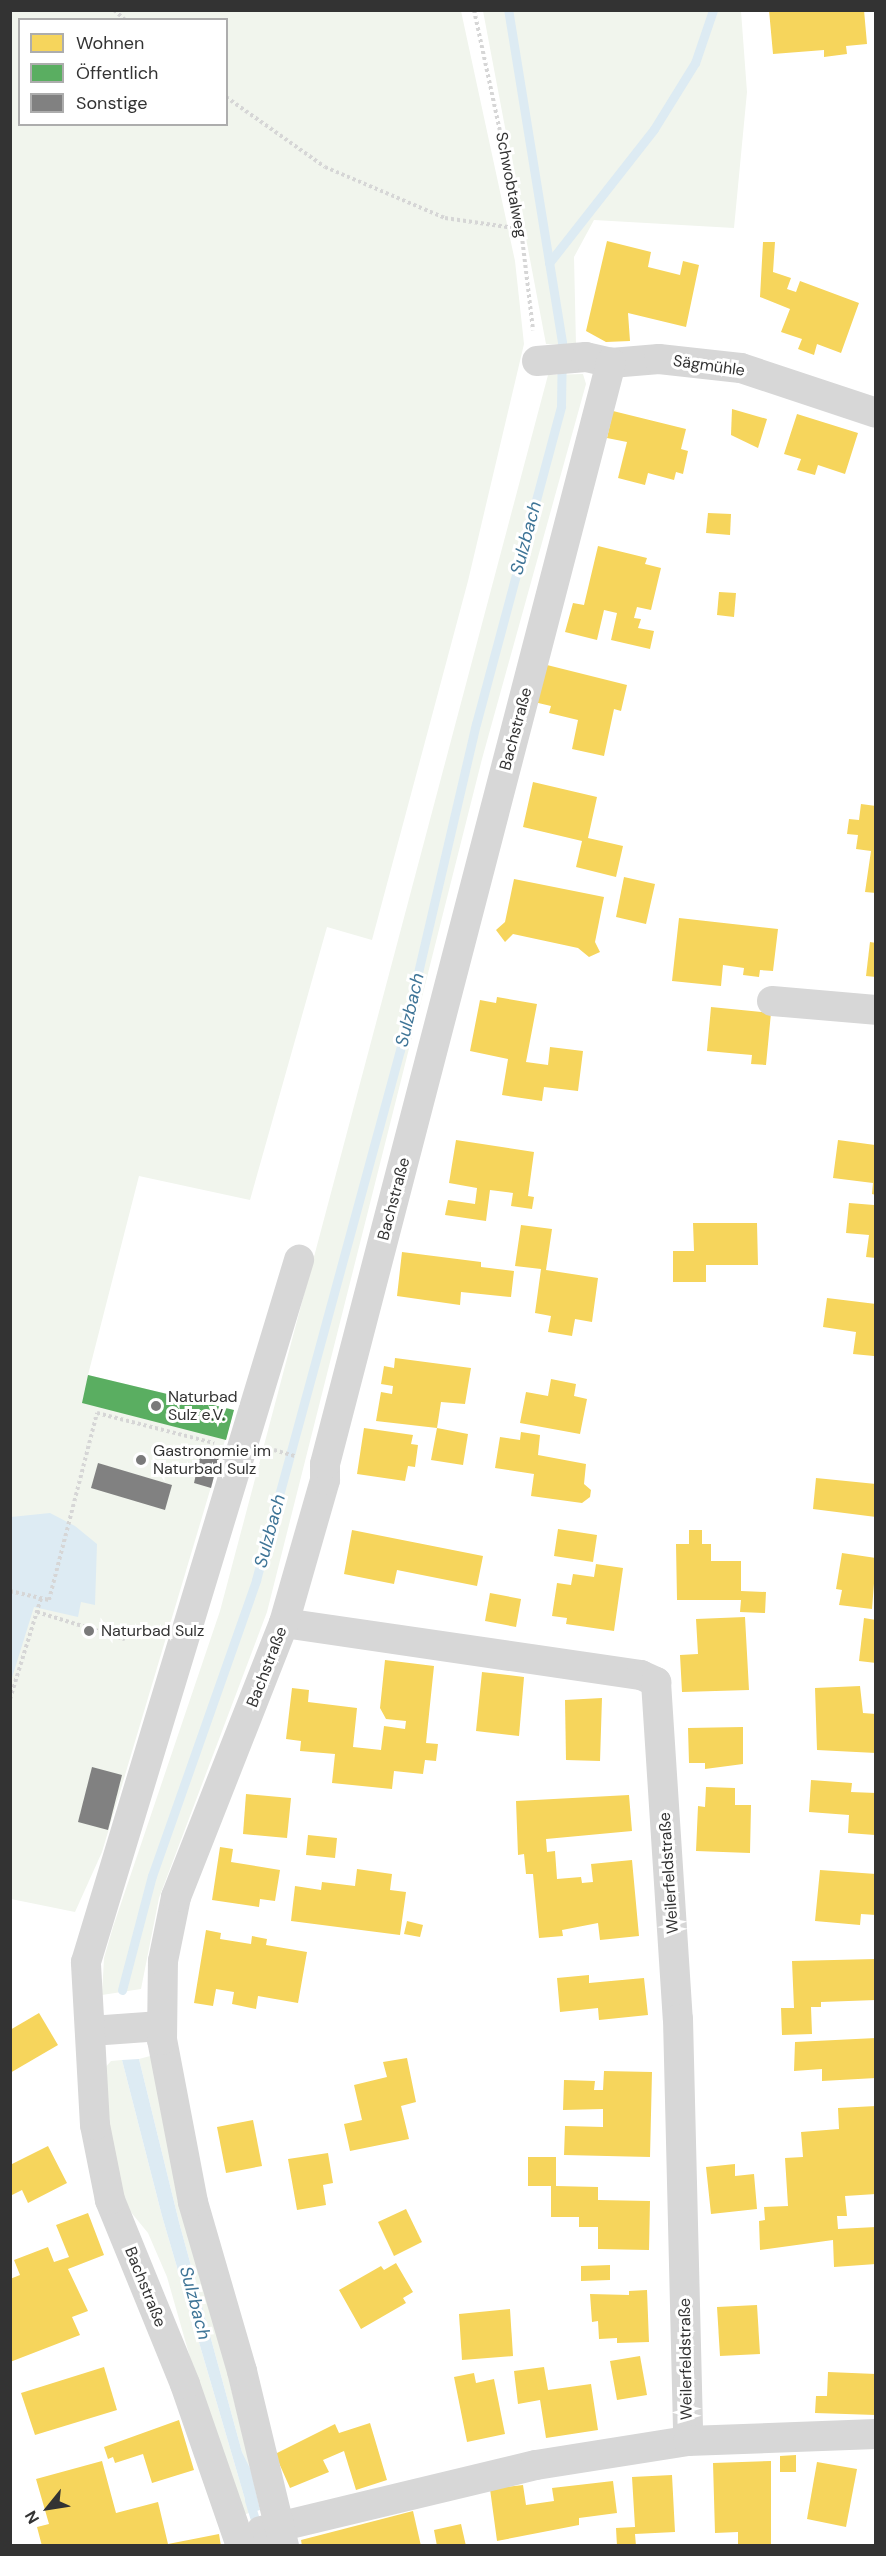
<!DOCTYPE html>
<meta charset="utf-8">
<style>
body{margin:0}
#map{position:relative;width:886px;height:2556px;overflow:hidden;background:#fff;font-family:"DM Sans",sans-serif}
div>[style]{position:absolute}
.green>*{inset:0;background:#f1f5ed}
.water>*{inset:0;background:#ddebf3}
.homes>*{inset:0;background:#f6d55c}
.public>*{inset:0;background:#5aae61}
.stream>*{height:9px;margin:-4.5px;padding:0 4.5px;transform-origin:4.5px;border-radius:4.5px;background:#ddebf3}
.building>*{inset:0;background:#818181}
.path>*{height:4px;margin-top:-2px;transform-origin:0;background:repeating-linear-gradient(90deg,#d6d6d6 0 3px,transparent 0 6px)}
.minor>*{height:30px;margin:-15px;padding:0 15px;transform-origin:15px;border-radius:15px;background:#d7d7d7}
.dots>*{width:16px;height:16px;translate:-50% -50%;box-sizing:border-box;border:3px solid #fff;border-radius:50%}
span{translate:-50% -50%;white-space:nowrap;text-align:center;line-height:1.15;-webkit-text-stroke:6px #fff;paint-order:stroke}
.street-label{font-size:16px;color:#333}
.poi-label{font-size:16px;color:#333}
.left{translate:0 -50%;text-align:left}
.water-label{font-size:18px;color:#3f7597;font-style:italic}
.frame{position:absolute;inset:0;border:12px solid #333;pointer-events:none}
.legend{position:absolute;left:18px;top:18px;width:210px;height:108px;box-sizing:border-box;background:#fff;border:2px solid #adadad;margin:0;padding:8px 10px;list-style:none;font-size:18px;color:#333}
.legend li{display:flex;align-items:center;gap:12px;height:30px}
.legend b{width:30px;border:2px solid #adadad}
.north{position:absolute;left:18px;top:2478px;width:60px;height:60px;-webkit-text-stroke:4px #fff;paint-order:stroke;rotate:240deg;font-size:16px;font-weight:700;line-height:24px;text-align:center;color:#333}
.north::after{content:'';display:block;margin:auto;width:21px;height:27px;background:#333;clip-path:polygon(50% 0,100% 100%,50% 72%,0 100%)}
</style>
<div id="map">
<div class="green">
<div style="clip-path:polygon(evenodd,11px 11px,461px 11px,515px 261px,524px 344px,468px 581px,372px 940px,327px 927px,250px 1200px,139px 1176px,88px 1375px,234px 1410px,102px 1852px,75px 1912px,11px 1899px,11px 11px,20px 20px,226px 20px,226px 124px,20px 124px,20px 20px)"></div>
<div style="clip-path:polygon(483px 11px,741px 11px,747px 92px,734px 228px,594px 220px,574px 257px,576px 345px,546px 344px)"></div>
<div style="clip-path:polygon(583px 374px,586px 384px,482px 759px,267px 1612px,159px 1898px,141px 1989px,102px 1995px,104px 1958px,113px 1927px,220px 1611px,548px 375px)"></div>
<div style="clip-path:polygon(154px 2055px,181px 2184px,251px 2470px,242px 2452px,179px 2222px,139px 2059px)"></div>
<div style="clip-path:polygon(122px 2060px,162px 2216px,249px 2513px,243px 2515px,201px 2396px,167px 2277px,148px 2233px,121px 2200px,103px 2082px,104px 2069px,111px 2061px)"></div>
</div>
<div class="water">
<div style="clip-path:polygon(50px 1513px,75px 1526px,97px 1544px,95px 1605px,81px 1602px,78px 1617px,34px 1607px,11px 1681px,11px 1517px)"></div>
<div style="clip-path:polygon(139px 2059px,179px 2222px,242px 2452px,251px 2470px,260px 2510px,249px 2513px,162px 2216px,122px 2060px)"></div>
</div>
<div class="homes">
<div style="clip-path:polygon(769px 10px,864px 10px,867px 44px,846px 46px,847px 54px,824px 57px,824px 50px,773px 54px)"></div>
<div style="clip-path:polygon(607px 241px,651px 252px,648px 267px,680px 275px,683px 261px,699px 265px,686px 327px,628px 313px,630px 341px,606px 342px,586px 331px)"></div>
<div style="clip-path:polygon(763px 242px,775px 242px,773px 272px,791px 278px,787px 289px,796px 292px,800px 281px,859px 303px,841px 353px,817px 344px,814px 355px,798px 349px,802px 339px,781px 332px,790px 309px,760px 297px)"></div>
<div style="clip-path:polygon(732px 409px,767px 419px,758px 448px,731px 435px)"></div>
<div style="clip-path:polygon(613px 411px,686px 429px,681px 449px,688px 451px,683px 474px,676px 472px,674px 480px,648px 473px,645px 485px,618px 478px,627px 442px,607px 438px)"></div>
<div style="clip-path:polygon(797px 414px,858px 433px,845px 474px,818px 465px,815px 475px,797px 470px,801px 459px,784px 454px)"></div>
<div style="clip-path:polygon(708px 513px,731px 514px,730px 535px,706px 533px)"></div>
<div style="clip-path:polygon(598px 546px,647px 558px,645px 564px,661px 568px,651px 610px,637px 607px,634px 618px,641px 619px,638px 628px,654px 631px,650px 649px,611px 640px,617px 613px,604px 610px,597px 640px,565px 632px,573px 603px,584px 605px)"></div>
<div style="clip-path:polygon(719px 592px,736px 593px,734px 617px,717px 615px)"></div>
<div style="clip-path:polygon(543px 664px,627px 685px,621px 711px,614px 709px,604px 756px,572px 749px,578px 720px,549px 713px,551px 706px,534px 702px)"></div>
<div style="clip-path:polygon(533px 782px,597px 797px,588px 838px,623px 846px,616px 877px,576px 867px,582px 841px,523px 827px)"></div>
<div style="clip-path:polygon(861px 804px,876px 806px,876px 893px,865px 892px,871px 851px,856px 849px,858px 835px,847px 834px,849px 819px,859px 820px)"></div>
<div style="clip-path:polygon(624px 877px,655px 884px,646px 924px,616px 917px)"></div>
<div style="clip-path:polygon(514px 879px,604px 897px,595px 942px,600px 952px,589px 957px,578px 948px,513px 934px,505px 942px,496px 930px,505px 922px)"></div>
<div style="clip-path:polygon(679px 918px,778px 929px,773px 971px,760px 970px,759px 977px,743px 975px,744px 968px,723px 965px,721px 986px,672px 981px)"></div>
<div style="clip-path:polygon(870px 942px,876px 943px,876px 977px,866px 976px)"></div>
<div style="clip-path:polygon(497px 997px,537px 1004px,526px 1062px,548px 1065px,550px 1047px,583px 1051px,578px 1091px,544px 1087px,542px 1101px,502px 1095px,508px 1059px,470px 1051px,480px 1000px,496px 1003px)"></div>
<div style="clip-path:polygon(711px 1007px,771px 1013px,766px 1065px,751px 1064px,752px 1055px,707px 1051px)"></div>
<div style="clip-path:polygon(456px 1140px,534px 1152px,528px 1196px,534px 1197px,532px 1209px,511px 1206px,513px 1193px,490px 1190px,486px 1221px,445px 1215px,448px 1200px,475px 1204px,477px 1188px,449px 1183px)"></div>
<div style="clip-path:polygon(838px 1140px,875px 1145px,876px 1195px,872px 1194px,873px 1183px,833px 1178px)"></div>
<div style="clip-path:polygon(849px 1203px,874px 1205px,876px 1258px,866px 1257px,869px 1235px,846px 1233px)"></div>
<div style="clip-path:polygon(693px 1223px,757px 1223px,758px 1265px,706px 1265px,706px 1282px,673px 1282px,673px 1251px,694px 1251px)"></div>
<div style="clip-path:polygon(521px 1225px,552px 1229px,546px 1270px,598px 1278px,592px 1322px,575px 1319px,572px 1336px,548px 1332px,551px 1316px,535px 1313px,541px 1269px,515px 1266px)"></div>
<div style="clip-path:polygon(402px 1252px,481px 1262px,481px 1267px,514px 1271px,511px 1297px,461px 1292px,460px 1305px,397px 1296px)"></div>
<div style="clip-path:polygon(827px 1298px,876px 1304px,874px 1356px,853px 1354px,856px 1332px,823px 1327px)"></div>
<div style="clip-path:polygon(395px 1358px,471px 1368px,465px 1404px,441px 1402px,437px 1428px,376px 1421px,381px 1392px,392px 1394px,393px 1386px,381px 1384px,384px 1366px,394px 1368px)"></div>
<div style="clip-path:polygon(551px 1379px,576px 1384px,574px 1396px,587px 1399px,580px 1434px,520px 1423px,526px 1392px,548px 1396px)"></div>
<div style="clip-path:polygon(364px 1428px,413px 1435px,411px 1444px,418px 1445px,415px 1467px,408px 1466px,405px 1481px,357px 1474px)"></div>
<div style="clip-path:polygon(437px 1428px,468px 1434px,463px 1465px,431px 1460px)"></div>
<div style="clip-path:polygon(521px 1432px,540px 1435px,538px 1455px,586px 1464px,584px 1484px,591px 1490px,590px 1497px,582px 1503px,531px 1496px,534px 1474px,495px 1468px,500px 1437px,520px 1440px)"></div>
<div style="clip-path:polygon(816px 1478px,876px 1484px,876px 1517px,813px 1509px)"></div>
<div style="clip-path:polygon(558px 1529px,597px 1535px,593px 1562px,554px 1556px)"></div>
<div style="clip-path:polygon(352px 1530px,483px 1556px,477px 1586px,397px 1570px,394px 1584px,344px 1574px)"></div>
<div style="clip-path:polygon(689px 1530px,702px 1530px,702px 1544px,711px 1544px,711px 1561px,741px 1561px,741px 1591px,766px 1592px,765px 1613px,740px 1612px,741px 1600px,677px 1600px,676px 1544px,689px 1544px)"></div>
<div style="clip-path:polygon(842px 1553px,876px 1558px,872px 1609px,839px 1605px,842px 1590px,836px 1589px)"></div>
<div style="clip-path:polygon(596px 1564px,623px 1568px,614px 1631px,566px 1624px,567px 1618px,552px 1616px,557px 1583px,571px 1585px,573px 1574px,594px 1577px)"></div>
<div style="clip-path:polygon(490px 1593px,521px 1599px,516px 1627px,485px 1621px)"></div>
<div style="clip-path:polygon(745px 1617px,749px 1690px,682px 1692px,680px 1655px,698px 1654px,696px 1619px)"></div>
<div style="clip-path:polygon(864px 1618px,876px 1620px,876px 1663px,859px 1661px)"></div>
<div style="clip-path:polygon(385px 1660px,434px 1666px,426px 1743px,438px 1744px,436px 1761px,425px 1760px,423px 1774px,394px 1771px,392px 1789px,332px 1783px,335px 1754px,300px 1751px,301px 1741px,286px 1739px,292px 1688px,309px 1690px,308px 1702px,357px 1708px,353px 1747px,381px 1750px,384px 1726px,405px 1729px,406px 1721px,386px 1719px,380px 1708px)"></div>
<div style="clip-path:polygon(482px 1672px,524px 1677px,519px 1736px,476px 1731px)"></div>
<div style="clip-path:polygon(860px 1686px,863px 1713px,876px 1714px,876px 1753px,817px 1750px,815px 1688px)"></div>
<div style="clip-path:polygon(602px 1698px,600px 1761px,566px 1760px,565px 1700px)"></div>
<div style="clip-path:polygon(743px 1727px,743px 1764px,705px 1769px,705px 1763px,689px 1763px,688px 1728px)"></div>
<div style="clip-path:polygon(811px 1780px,852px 1783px,851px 1792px,876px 1793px,875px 1835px,848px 1833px,849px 1815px,809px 1812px)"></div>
<div style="clip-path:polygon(706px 1787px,735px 1788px,735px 1805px,751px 1805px,750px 1853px,696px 1851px,698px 1806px,705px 1807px)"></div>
<div style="clip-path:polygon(246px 1794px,291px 1798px,287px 1838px,243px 1834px)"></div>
<div style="clip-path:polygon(629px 1795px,632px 1831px,546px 1839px,547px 1852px,555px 1851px,557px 1879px,581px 1877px,582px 1883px,593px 1882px,591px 1864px,632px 1860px,639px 1936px,600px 1940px,598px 1923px,562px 1930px,563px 1936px,539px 1938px,533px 1874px,526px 1874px,524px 1854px,518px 1855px,516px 1801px)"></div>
<div style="clip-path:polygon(308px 1835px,337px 1838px,335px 1858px,306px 1855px)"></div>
<div style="clip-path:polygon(220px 1847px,233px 1849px,231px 1862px,280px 1870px,275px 1901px,260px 1899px,259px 1907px,212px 1900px)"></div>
<div style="clip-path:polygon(357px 1869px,392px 1874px,390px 1890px,406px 1892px,400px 1935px,291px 1921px,295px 1886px,321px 1890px,322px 1882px,355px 1886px)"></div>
<div style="clip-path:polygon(820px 1870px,876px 1874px,876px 1915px,861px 1914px,860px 1925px,815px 1921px)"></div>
<div style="clip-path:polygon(407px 1921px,423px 1925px,420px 1937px,404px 1934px)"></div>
<div style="clip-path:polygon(206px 1930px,221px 1933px,220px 1939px,251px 1944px,252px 1936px,267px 1939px,266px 1945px,307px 1952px,298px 2003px,258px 1996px,256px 2009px,232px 2004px,234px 1992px,216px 1989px,213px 2006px,194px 2003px)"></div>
<div style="clip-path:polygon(876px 1959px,876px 2000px,821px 2002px,821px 2007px,811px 2007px,812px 2034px,782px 2035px,781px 2008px,794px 2008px,792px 1961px)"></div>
<div style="clip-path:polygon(589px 1975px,589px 1983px,644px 1978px,648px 2015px,599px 2020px,598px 2008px,560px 2012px,557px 1978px)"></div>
<div style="clip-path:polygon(39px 2013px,58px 2045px,10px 2073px,10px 2030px)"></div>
<div style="clip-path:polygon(876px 2038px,876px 2078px,822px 2081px,822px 2069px,794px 2071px,795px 2042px)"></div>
<div style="clip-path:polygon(407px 2058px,416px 2102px,401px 2106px,409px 2139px,350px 2151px,344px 2124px,362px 2120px,354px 2085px,387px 2077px,383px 2062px)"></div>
<div style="clip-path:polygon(604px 2071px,652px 2072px,650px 2157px,564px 2155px,565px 2126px,603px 2127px,603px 2109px,563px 2110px,564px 2080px,595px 2081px,594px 2090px,603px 2090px)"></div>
<div style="clip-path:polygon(876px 2106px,876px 2194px,845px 2196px,847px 2216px,837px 2216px,838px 2229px,876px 2227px,876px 2264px,834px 2267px,833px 2240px,760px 2250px,759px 2221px,765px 2220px,764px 2207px,788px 2206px,785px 2158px,803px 2157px,801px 2132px,839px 2129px,838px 2108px)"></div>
<div style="clip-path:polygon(253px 2120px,262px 2166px,226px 2173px,217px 2127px)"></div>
<div style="clip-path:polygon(48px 2146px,67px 2183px,28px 2203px,22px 2190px,10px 2196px,10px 2165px)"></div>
<div style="clip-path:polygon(328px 2153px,333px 2183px,323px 2185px,326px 2205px,297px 2210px,288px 2159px)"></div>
<div style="clip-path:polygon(528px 2157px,556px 2157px,556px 2186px,598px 2187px,598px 2200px,650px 2201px,649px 2250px,598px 2249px,598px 2227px,579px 2227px,579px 2217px,551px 2217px,551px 2186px,528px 2186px)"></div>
<div style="clip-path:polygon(735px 2164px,735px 2176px,754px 2174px,757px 2209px,711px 2214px,706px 2167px)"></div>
<div style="clip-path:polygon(406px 2209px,422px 2242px,394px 2256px,378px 2222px)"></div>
<div style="clip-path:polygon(88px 2213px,104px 2255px,68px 2269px,88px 2311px,72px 2317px,80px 2335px,10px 2362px,10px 2279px,20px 2275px,14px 2260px,48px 2247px,54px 2262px,69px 2257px,56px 2225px)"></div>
<div style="clip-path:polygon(396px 2263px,413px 2292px,403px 2298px,406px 2303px,361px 2329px,339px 2290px,381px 2266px,384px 2270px)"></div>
<div style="clip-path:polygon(610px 2265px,610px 2280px,581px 2281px,581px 2266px)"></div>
<div style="clip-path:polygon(647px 2290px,649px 2342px,617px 2343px,617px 2338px,599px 2339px,598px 2321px,592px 2322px,590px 2294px,629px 2295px,629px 2291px)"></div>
<div style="clip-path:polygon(757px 2305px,760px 2354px,720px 2356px,717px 2307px)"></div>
<div style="clip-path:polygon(510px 2309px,513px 2356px,462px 2360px,459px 2314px)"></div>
<div style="clip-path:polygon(640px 2356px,647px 2395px,617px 2400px,610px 2361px)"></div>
<div style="clip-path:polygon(104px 2367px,117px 2410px,35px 2435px,21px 2393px)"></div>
<div style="clip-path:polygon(544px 2367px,548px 2390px,591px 2384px,598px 2430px,546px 2438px,540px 2400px,518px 2404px,514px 2371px)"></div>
<div style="clip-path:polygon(828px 2372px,876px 2374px,876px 2415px,815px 2413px,816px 2396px,827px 2396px)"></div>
<div style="clip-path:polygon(474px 2373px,476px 2383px,494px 2379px,505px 2434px,467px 2442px,454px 2377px)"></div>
<div style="clip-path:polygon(179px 2420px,194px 2470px,152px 2483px,143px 2454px,115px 2463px,113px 2457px,108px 2459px,104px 2447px)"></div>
<div style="clip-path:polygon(370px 2423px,387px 2480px,356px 2490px,344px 2451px,323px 2460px,329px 2472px,290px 2488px,275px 2454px,335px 2424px,339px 2433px)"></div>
<div style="clip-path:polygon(796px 2455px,796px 2472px,780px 2472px,780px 2456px)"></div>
<div style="clip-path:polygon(102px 2461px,116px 2513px,158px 2502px,168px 2544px,219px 2534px,221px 2546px,42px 2546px,37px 2527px,49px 2524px,36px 2479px)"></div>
<div style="clip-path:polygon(771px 2461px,771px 2546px,738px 2546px,738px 2532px,715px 2533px,713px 2463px)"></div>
<div style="clip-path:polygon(817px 2462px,857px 2469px,846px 2527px,807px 2519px)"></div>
<div style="clip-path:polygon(672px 2475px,675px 2532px,635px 2534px,636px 2546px,617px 2546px,616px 2528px,635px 2527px,632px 2477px)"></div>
<div style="clip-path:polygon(613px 2481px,617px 2513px,579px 2518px,579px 2525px,497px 2541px,490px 2489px,523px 2485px,526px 2505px,554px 2501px,552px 2488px)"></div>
<div style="clip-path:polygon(413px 2511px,421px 2546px,302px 2546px,301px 2540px)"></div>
<div style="clip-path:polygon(461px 2524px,466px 2546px,437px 2546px,434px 2530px)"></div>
</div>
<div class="public">
<div style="clip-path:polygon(88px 1375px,234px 1410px,226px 1440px,82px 1403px)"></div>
</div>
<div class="stream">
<div style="left:549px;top:263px;width:170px;rotate:-51.9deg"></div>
<div style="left:654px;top:129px;width:78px;rotate:-58.2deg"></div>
<div style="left:695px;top:63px;width:56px;rotate:-71.2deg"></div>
<div style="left:122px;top:1990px;width:118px;rotate:-75.3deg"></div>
<div style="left:152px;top:1876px;width:314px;rotate:-70.6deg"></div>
<div style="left:256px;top:1580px;width:549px;rotate:-74.8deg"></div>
<div style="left:400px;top:1050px;width:335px;rotate:-76.9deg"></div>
<div style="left:476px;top:724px;width:329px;rotate:-75deg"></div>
<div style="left:561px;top:406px;width:64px;rotate:-89.1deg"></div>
<div style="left:562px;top:342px;width:336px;rotate:-99.2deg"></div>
<div style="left:249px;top:2500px;width:31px;rotate:73deg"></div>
</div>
<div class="building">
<div style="clip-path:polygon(202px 1448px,219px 1457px,211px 1488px,194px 1483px)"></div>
<div style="clip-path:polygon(98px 1463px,172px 1485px,165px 1510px,91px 1488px)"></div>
<div style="clip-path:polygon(92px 1767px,122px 1775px,108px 1830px,78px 1822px)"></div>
</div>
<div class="path">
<div style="left:114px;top:10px;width:15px;rotate:42deg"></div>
<div style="left:474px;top:10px;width:224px;rotate:77.9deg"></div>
<div style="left:521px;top:229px;width:102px;rotate:83.2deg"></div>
<div style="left:226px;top:97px;width:121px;rotate:35.3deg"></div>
<div style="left:325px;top:167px;width:130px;rotate:23deg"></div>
<div style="left:445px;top:218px;width:77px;rotate:8.2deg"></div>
<div style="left:274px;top:1450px;width:22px;rotate:16deg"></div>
<div style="left:10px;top:1591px;width:40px;rotate:13deg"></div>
<div style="left:49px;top:1600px;width:193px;rotate:-75.6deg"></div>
<div style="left:97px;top:1413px;width:121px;rotate:14.4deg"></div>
<div style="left:37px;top:1612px;width:92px;rotate:17.1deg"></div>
<div style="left:10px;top:1699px;width:106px;rotate:-72.9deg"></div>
</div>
<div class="minor">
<div style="left:537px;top:361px;width:49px;rotate:-4.7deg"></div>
<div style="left:586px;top:357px;width:26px;rotate:13deg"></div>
<div style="left:611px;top:363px;width:48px;rotate:-4.8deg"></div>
<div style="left:659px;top:359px;width:82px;rotate:6.3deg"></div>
<div style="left:741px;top:368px;width:142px;rotate:18.4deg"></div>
<div style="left:772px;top:1001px;width:104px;rotate:4.9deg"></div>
<div style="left:284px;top:1623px;width:361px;rotate:8.3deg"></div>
<div style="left:641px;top:1675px;width:17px;rotate:25deg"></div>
<div style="left:656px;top:1682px;width:338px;rotate:86.3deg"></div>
<div style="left:678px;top:2019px;width:422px;rotate:88.6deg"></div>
<div style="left:91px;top:2031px;width:70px;rotate:-4.1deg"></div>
<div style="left:261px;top:2531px;width:283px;rotate:-13.5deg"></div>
<div style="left:536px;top:2465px;width:154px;rotate:-9deg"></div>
<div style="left:688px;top:2441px;width:188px;rotate:-2.1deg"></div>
<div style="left:241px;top:2546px;width:171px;rotate:-109.1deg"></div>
<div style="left:185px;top:2384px;width:199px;rotate:-112.2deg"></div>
<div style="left:110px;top:2200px;width:76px;rotate:-101.3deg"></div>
<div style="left:95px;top:2125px;width:163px;rotate:-93.2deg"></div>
<div style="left:86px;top:1962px;width:734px;rotate:-73.12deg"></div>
<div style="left:284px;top:2546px;width:180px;rotate:-103.5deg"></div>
<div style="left:242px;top:2371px;width:176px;rotate:-106.2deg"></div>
<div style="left:193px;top:2202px;width:165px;rotate:-100.8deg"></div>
<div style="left:162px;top:2040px;width:79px;rotate:-89.3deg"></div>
<div style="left:163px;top:1961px;width:65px;rotate:-78.5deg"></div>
<div style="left:176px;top:1897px;width:295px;rotate:-68.5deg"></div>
<div style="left:284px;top:1623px;width:149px;rotate:-74deg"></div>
<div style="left:325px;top:1480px;width:16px;rotate:-90deg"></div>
<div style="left:325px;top:1464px;width:1138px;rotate:-75.44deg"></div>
</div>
<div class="dots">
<div style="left:156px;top:1406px;background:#7a7a7a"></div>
<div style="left:141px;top:1460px;background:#7a7a7a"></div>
<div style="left:89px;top:1631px;background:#7a7a7a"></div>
</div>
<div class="street-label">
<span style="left:511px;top:185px;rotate:79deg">Schwobtalweg</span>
<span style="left:709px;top:366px;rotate:8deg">Sägmühle</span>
<span style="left:516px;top:729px;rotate:-75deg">Bachstraße</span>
<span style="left:394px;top:1199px;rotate:-75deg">Bachstraße</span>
<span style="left:267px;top:1667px;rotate:-69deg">Bachstraße</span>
<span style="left:669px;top:1873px;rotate:-94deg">Weilerfeldstraße</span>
<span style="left:145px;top:2287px;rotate:68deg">Bachstraße</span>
<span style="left:686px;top:2359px;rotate:-91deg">Weilerfeldstraße</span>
</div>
<div class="poi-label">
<span class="left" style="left:168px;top:1406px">Naturbad<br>Sulz e.V.</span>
<span class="left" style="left:153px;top:1460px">Gastronomie im<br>Naturbad Sulz</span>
<span class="left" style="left:101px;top:1631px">Naturbad Sulz</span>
</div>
<div class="water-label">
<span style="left:526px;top:538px;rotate:-75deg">Sulzbach</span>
<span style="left:410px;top:1010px;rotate:-77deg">Sulzbach</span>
<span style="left:270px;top:1531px;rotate:-75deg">Sulzbach</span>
<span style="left:195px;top:2303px;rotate:75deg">Sulzbach</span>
</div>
<div class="frame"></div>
<ul class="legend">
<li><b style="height:16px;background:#f6d55c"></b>Wohnen</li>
<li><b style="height:16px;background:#5aae61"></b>Öffentlich</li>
<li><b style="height:16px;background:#818181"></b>Sonstige</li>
</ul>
<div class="north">N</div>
</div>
